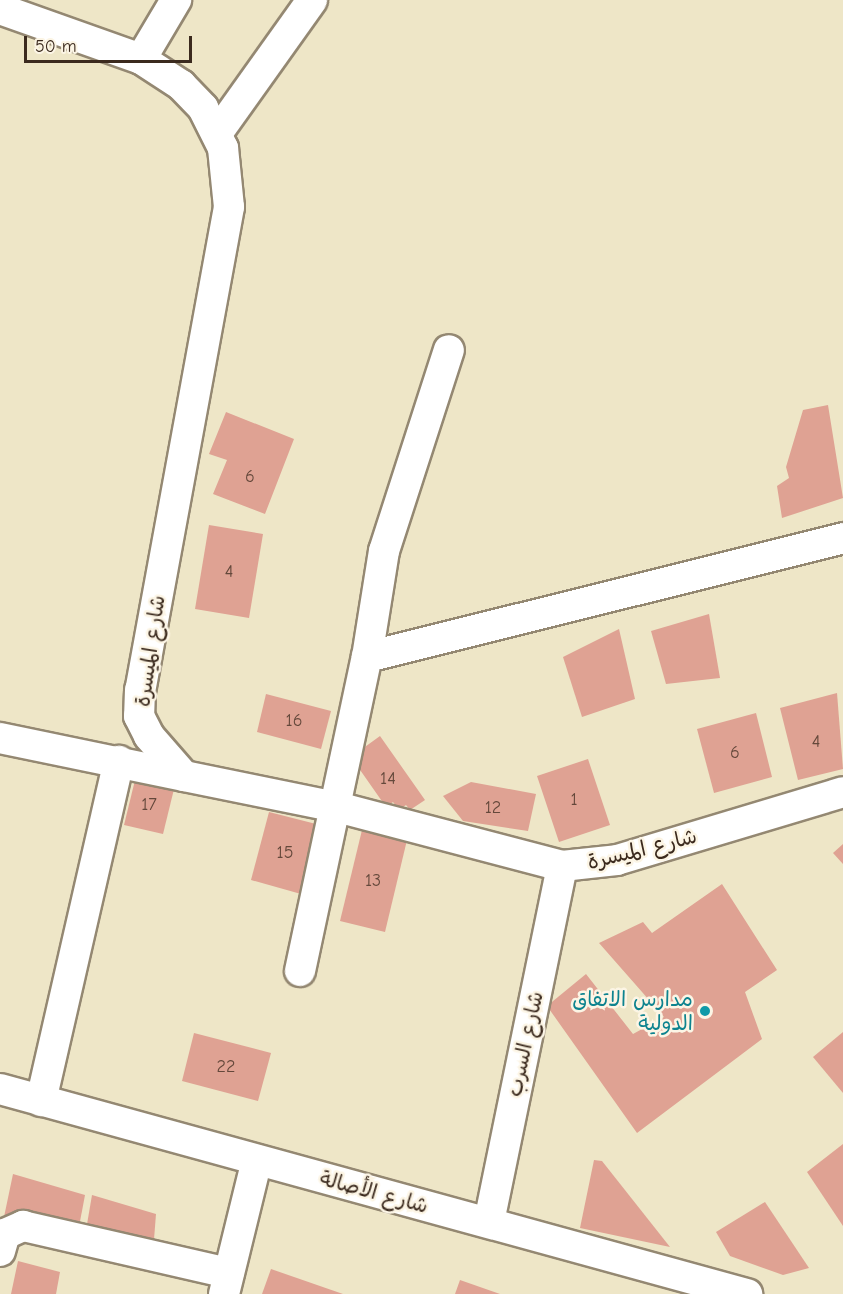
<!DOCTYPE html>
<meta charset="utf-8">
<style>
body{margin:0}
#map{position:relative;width:843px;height:1294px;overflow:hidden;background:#eee6c7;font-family:"Comic Neue","Playpen Sans Arabic",sans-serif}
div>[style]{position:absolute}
.building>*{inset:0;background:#dfa293}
.roads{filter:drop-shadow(2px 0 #948872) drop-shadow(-2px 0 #948872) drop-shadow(0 2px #948872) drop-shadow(0 -2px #948872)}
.minor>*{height:30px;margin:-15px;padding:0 15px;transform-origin:15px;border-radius:15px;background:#fff}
.dots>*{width:16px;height:16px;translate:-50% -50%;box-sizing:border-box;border:3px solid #fcf5e5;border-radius:50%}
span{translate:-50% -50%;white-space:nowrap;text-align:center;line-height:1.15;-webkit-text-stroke:5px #fcf5e5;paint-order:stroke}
.number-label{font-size:18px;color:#64483b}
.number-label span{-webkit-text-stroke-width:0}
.street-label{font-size:21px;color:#3b2a1e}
.culture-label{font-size:21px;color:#0d838f}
.right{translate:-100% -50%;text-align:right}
.scale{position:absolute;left:24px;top:36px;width:168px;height:27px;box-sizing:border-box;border:3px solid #3b2a1e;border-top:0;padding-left:8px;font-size:18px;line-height:21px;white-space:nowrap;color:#3b2a1e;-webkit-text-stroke:4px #fcf5e5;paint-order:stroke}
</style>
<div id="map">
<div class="building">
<div style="clip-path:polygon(828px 405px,843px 498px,782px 518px,777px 486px,789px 478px,786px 467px,803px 410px)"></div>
<div style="clip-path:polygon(226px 412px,294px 439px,265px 514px,213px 494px,227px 460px,209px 454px)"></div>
<div style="clip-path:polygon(209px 525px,263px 534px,249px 618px,195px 609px)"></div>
<div style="clip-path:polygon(709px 614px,720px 678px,666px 684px,651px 631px)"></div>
<div style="clip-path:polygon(619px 629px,635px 699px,582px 717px,563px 657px)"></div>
<div style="clip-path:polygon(837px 693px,843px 769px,798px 780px,780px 708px)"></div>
<div style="clip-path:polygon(266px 694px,331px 711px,321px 749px,257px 732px)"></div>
<div style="clip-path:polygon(756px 713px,772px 777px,714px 793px,697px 729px)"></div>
<div style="clip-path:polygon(380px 736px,425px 800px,410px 810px,406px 805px,399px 810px,393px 802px,386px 807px,351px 757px)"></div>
<div style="clip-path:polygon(588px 759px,610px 825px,559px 842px,537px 776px)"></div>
<div style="clip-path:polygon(136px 776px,175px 785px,163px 834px,124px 825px)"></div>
<div style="clip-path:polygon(471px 782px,536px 794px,528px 831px,463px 821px,443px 796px)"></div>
<div style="clip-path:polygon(269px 812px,320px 825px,301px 894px,251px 880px)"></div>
<div style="clip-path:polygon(362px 830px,407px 840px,385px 932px,340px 921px)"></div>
<div style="clip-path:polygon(843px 844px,843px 864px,833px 853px)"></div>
<div style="clip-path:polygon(722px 884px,777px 970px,745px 992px,762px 1039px,637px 1133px,547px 1006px,586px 974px,633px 1034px,664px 1017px,599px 943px,643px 922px,652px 933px)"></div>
<div style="clip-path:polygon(843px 1032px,843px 1093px,813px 1057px)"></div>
<div style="clip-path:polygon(194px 1033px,271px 1053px,258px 1101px,182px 1081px)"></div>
<div style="clip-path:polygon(843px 1144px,843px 1226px,807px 1172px)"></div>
<div style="clip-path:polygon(594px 1160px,602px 1161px,670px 1247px,580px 1228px)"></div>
<div style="clip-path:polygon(13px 1174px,85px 1195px,78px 1232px,4px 1217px)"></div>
<div style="clip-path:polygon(92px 1195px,156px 1214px,153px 1252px,85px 1236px)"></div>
<div style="clip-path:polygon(765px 1202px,809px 1268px,783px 1275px,730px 1256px,716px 1232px)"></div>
<div style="clip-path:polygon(18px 1261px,60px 1272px,56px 1294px,11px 1294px)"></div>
<div style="clip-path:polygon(271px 1269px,343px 1294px,262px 1294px)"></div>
<div style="clip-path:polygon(460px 1280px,500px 1294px,455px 1294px)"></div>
</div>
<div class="roads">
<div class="minor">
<div style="left:0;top:9px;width:150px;rotate:19.5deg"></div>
<div style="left:141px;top:59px;width:48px;rotate:33deg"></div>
<div style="left:181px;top:85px;width:32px;rotate:46deg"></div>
<div style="left:203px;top:108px;width:45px;rotate:63.4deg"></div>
<div style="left:223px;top:148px;width:59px;rotate:84.2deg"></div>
<div style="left:229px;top:207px;width:491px;rotate:100.4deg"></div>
<div style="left:140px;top:690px;width:26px;rotate:92deg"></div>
<div style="left:139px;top:716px;width:22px;rotate:63deg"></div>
<div style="left:149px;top:736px;width:53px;rotate:48.8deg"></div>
<div style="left:184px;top:776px;width:156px;rotate:11.5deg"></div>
<div style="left:337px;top:807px;width:233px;rotate:14.7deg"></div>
<div style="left:562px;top:866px;width:55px;rotate:-6.2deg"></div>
<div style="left:617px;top:860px;width:236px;rotate:-16.7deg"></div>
<div style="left:141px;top:59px;width:69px;rotate:-59.3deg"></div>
<div style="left:218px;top:132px;width:162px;rotate:-54.5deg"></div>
<div style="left:367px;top:657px;width:491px;rotate:-14deg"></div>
<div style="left:0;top:738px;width:188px;rotate:11.7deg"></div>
<div style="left:300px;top:971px;width:321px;rotate:-78deg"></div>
<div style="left:367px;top:657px;width:107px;rotate:-80.9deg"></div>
<div style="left:384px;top:551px;width:211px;rotate:-72.1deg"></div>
<div style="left:0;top:1089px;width:775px;rotate:15.35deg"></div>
<div style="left:41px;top:1101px;width:349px;rotate:-77.1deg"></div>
<div style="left:489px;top:1222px;width:363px;rotate:-78.4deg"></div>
<div style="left:0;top:1251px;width:18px;rotate:-74deg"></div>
<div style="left:5px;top:1234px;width:20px;rotate:-24deg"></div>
<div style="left:23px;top:1226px;width:211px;rotate:12.9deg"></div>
<div style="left:224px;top:1294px;width:138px;rotate:-76.2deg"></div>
</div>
</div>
<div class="dots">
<div style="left:705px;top:1011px;background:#0f9aa8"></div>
</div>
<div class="number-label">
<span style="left:250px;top:477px">6</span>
<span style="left:229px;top:572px">4</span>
<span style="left:294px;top:721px">16</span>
<span style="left:816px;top:742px">4</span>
<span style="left:735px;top:753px">6</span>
<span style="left:388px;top:779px">14</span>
<span style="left:574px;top:800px">1</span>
<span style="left:149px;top:805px">17</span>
<span style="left:493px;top:808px">12</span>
<span style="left:285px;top:853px">15</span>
<span style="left:373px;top:881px">13</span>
<span style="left:226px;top:1067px">22</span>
</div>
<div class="street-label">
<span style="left:150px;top:651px;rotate:-82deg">شارع الميسرة</span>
<span style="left:642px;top:849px;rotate:-14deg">شارع الميسرة</span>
<span style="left:525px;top:1044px;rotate:-78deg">شارع السرب</span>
<span style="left:374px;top:1192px;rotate:15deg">شارع الأصالة</span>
</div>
<div class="culture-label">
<span class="right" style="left:693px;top:1011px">مدارس الاتفاق<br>الدولية</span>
</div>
<div class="scale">50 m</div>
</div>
